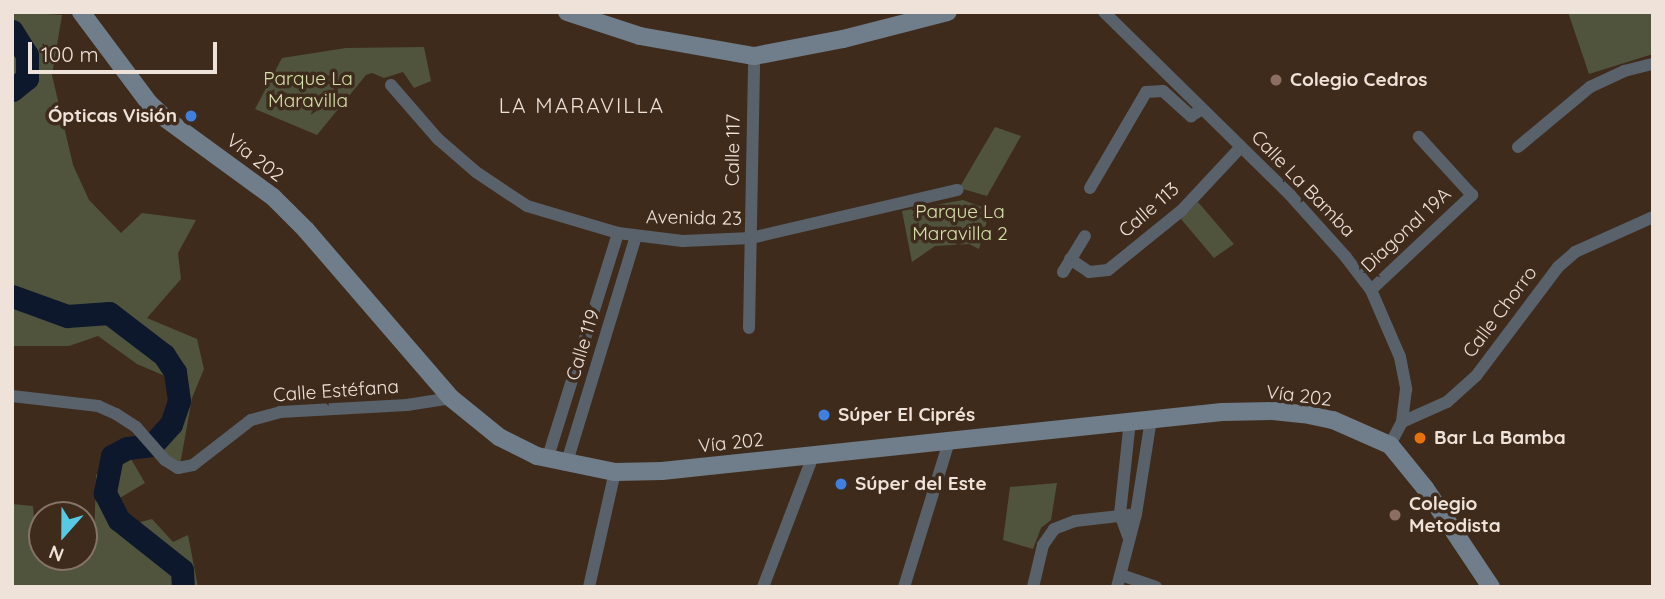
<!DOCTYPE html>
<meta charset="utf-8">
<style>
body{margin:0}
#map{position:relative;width:1665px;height:599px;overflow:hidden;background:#3e2b1c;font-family:Quicksand,sans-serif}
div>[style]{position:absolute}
.green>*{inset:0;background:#50543d}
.river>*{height:23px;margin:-11.5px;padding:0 11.5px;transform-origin:11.5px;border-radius:11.5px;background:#0d182c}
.street>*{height:12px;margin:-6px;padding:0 6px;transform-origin:6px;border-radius:6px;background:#59626a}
.secondary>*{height:18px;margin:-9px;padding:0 9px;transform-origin:9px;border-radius:9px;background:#6f7e8a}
.dots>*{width:19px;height:19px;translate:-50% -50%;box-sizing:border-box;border:4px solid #3e2b1c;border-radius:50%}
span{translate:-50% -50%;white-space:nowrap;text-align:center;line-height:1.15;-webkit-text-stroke:7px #3e2b1c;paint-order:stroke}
.park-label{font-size:19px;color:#d6e1ab}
.poi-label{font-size:19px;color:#efe2d9;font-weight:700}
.left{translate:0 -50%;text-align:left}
.right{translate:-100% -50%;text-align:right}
.street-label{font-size:19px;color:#efe2d9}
.neighbourhood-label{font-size:21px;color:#efe2d9;letter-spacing:2px}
.frame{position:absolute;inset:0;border:14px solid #efe2d9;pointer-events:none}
.north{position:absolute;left:28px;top:501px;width:70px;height:70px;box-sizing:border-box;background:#3e2b1c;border:2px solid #857468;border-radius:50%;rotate:201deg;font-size:19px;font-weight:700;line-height:28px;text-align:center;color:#efe2d9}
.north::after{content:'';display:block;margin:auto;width:24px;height:32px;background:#57c9e3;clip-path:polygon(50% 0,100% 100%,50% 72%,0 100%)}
.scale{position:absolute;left:28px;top:42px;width:189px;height:32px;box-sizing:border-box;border:4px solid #efe2d9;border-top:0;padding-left:9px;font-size:21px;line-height:24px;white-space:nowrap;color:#efe2d9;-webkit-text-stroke:5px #3e2b1c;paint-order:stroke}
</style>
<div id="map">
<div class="green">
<div style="clip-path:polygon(12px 12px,62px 15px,52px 75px,73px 165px,89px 200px,121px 233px,142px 213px,196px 220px,178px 253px,181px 279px,147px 318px,197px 339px,204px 369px,192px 398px,180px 465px,159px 453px,179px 382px,137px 364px,98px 336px,69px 346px,12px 346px)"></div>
<div style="clip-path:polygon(1568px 12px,1653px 12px,1653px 54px,1589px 74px)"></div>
<div style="clip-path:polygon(424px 47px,431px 81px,414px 88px,403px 72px,384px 78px,372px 73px,366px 75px,317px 135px,255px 109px,282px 58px,346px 48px)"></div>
<div style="clip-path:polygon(995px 127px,1021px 136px,987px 196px,963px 189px,961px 185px)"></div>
<div style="clip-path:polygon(963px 200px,990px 210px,979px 249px,969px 244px,935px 246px,912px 262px,902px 211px)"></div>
<div style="clip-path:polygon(1198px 202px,1234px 244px,1214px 258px,1181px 219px)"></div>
<div style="clip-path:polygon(127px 452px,145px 483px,118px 499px,133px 524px,152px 519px,173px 542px,188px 535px,198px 587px,12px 587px,12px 504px,33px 506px,36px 542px,42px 542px,42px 557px,84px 557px,84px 543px,94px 543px,96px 475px)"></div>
<div style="clip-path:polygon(1057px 483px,1051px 520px,1041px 528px,1033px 549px,1003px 540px,1010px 487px)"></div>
</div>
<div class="river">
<div style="left:12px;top:31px;width:28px;rotate:58deg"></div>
<div style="left:27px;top:55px;width:23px;rotate:90deg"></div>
<div style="left:27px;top:78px;width:19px;rotate:141deg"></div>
<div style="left:12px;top:296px;width:59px;rotate:20deg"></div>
<div style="left:67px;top:316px;width:42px;rotate:-4.1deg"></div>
<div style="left:109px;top:313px;width:69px;rotate:37.4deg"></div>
<div style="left:164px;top:355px;width:20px;rotate:57deg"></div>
<div style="left:175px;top:372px;width:29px;rotate:82deg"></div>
<div style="left:179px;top:401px;width:24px;rotate:109deg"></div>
<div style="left:171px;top:424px;width:28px;rotate:132deg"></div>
<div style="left:152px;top:445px;width:25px;rotate:173deg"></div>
<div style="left:127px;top:448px;width:17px;rotate:152deg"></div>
<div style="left:112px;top:456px;width:38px;rotate:101deg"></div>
<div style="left:105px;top:493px;width:30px;rotate:63deg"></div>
<div style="left:119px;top:520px;width:80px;rotate:38.4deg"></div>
<div style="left:182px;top:570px;width:17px;rotate:87deg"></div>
</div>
<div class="street">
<div style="left:1104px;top:12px;width:262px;rotate:44.5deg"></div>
<div style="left:1291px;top:196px;width:81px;rotate:48deg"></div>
<div style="left:1345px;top:256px;width:43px;rotate:52.6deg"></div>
<div style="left:1371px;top:290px;width:73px;rotate:66.6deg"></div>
<div style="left:1400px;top:357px;width:33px;rotate:79deg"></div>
<div style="left:1406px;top:389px;width:33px;rotate:97deg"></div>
<div style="left:1402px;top:422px;width:26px;rotate:118deg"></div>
<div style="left:391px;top:85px;width:72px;rotate:49deg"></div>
<div style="left:438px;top:139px;width:50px;rotate:41deg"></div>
<div style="left:476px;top:172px;width:61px;rotate:33.7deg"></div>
<div style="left:527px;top:206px;width:95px;rotate:16.5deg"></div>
<div style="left:618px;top:233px;width:65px;rotate:7deg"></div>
<div style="left:683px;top:241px;width:68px;rotate:-2.5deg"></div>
<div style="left:751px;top:238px;width:212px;rotate:-13.1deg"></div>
<div style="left:1518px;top:147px;width:94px;rotate:-39.8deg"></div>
<div style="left:1590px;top:87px;width:38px;rotate:-25deg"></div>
<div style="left:1624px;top:71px;width:30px;rotate:-14deg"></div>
<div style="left:1090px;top:188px;width:111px;rotate:-59.7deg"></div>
<div style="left:1146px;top:92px;width:17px;rotate:-3deg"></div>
<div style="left:1163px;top:91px;width:38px;rotate:42deg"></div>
<div style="left:1191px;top:116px;width:13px;rotate:-32deg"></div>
<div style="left:1070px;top:259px;width:23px;rotate:34deg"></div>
<div style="left:1089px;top:272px;width:19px;rotate:-6deg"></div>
<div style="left:1108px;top:270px;width:95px;rotate:-39deg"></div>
<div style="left:1182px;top:210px;width:86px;rotate:-46.9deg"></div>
<div style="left:1063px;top:272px;width:42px;rotate:-58.6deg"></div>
<div style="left:1371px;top:290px;width:139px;rotate:-43.2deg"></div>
<div style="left:1472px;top:195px;width:79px;rotate:-132.4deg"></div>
<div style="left:749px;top:328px;width:272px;rotate:-88.9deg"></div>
<div style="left:12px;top:396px;width:87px;rotate:6.6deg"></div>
<div style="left:98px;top:406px;width:20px;rotate:24deg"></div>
<div style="left:116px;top:414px;width:24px;rotate:33deg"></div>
<div style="left:136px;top:427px;width:44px;rotate:48.7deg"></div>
<div style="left:165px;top:460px;width:15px;rotate:32deg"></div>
<div style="left:178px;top:468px;width:15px;rotate:-11deg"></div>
<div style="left:193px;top:465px;width:73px;rotate:-37.8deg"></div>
<div style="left:251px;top:420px;width:30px;rotate:-15deg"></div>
<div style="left:280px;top:412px;width:127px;rotate:-3.2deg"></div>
<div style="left:407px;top:405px;width:45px;rotate:-9deg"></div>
<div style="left:1402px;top:422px;width:49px;rotate:-24deg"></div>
<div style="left:1447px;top:402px;width:39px;rotate:-42deg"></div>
<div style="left:1476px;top:376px;width:136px;rotate:-53deg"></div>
<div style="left:1558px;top:267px;width:23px;rotate:-41deg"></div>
<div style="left:1575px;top:252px;width:85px;rotate:-24.2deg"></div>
<div style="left:547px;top:460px;width:238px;rotate:-72.6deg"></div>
<div style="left:566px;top:465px;width:239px;rotate:-73deg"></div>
<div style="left:1128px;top:536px;width:23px;rotate:-110deg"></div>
<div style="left:1120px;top:514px;width:94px;rotate:-83.9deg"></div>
<div style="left:1121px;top:575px;width:37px;rotate:19deg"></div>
<div style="left:589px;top:587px;width:118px;rotate:-77.3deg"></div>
<div style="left:763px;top:587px;width:140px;rotate:-69.1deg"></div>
<div style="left:904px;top:587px;width:152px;rotate:-72.8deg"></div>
<div style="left:1033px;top:587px;width:43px;rotate:-76.6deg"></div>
<div style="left:1043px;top:545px;width:19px;rotate:-55deg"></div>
<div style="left:1054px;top:529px;width:22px;rotate:-21deg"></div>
<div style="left:1075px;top:521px;width:61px;rotate:-6.5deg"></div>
<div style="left:1117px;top:587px;width:75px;rotate:-75.4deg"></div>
<div style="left:1136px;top:514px;width:96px;rotate:-81deg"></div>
</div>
<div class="secondary">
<div style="left:81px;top:12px;width:114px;rotate:53.2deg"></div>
<div style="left:149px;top:103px;width:23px;rotate:43deg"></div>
<div style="left:166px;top:119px;width:132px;rotate:36.1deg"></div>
<div style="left:273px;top:197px;width:47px;rotate:45deg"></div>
<div style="left:306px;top:230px;width:222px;rotate:49.2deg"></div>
<div style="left:451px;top:398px;width:62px;rotate:39.1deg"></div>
<div style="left:499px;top:437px;width:42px;rotate:26.6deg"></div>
<div style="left:537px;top:456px;width:80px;rotate:11.6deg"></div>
<div style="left:615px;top:472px;width:47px;rotate:-1.2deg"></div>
<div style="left:662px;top:471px;width:563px;rotate:-6.01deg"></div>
<div style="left:1222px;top:412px;width:51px;rotate:-1.1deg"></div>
<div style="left:1273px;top:411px;width:31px;rotate:6deg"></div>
<div style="left:1304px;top:414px;width:30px;rotate:12deg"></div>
<div style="left:1333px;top:420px;width:62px;rotate:23.7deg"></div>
<div style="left:1390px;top:445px;width:55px;rotate:50.9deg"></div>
<div style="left:1425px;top:488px;width:119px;rotate:56.3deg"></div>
<div style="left:567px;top:12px;width:77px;rotate:18.2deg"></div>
<div style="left:640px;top:36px;width:116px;rotate:10deg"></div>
<div style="left:754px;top:56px;width:91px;rotate:-10.8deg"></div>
<div style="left:843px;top:39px;width:108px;rotate:-14.4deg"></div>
</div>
<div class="dots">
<div style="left:1276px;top:80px;background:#8d6e63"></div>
<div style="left:191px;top:116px;background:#3f7fe0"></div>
<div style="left:824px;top:415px;background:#3f7fe0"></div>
<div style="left:1420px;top:438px;background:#e8710a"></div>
<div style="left:841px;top:484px;background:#3f7fe0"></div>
<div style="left:1395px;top:515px;background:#8d6e63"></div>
</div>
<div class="park-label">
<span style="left:308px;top:90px">Parque La<br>Maravilla</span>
<span style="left:960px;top:223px">Parque La<br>Maravilla 2</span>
</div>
<div class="poi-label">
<span class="left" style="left:1290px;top:80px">Colegio Cedros</span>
<span class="right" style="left:177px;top:116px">Ópticas Visión</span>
<span class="left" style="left:838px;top:415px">Súper El Ciprés</span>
<span class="left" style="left:1434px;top:438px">Bar La Bamba</span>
<span class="left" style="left:855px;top:484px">Súper del Este</span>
<span class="left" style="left:1409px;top:515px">Colegio<br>Metodista</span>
</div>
<div class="street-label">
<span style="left:733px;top:150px;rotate:-89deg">Calle 117</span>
<span style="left:255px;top:158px;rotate:37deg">Vía 202</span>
<span style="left:1303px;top:184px;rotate:46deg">Calle La Bamba</span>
<span style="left:1149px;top:210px;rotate:-41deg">Calle 113</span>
<span style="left:694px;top:218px;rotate:1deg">Avenida 23</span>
<span style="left:1406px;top:230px;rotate:-43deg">Diagonal 19A</span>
<span style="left:1500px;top:312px;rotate:-53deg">Calle Chorro</span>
<span style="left:583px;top:345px;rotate:-73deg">Calle 119</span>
<span style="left:336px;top:391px;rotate:-4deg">Calle Estéfana</span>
<span style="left:1299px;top:396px;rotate:7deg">Vía 202</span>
<span style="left:731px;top:443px;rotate:-6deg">Vía 202</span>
</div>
<div class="neighbourhood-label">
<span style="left:582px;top:105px">LA MARAVILLA</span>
</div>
<div class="frame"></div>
<div class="north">N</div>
<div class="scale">100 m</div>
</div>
